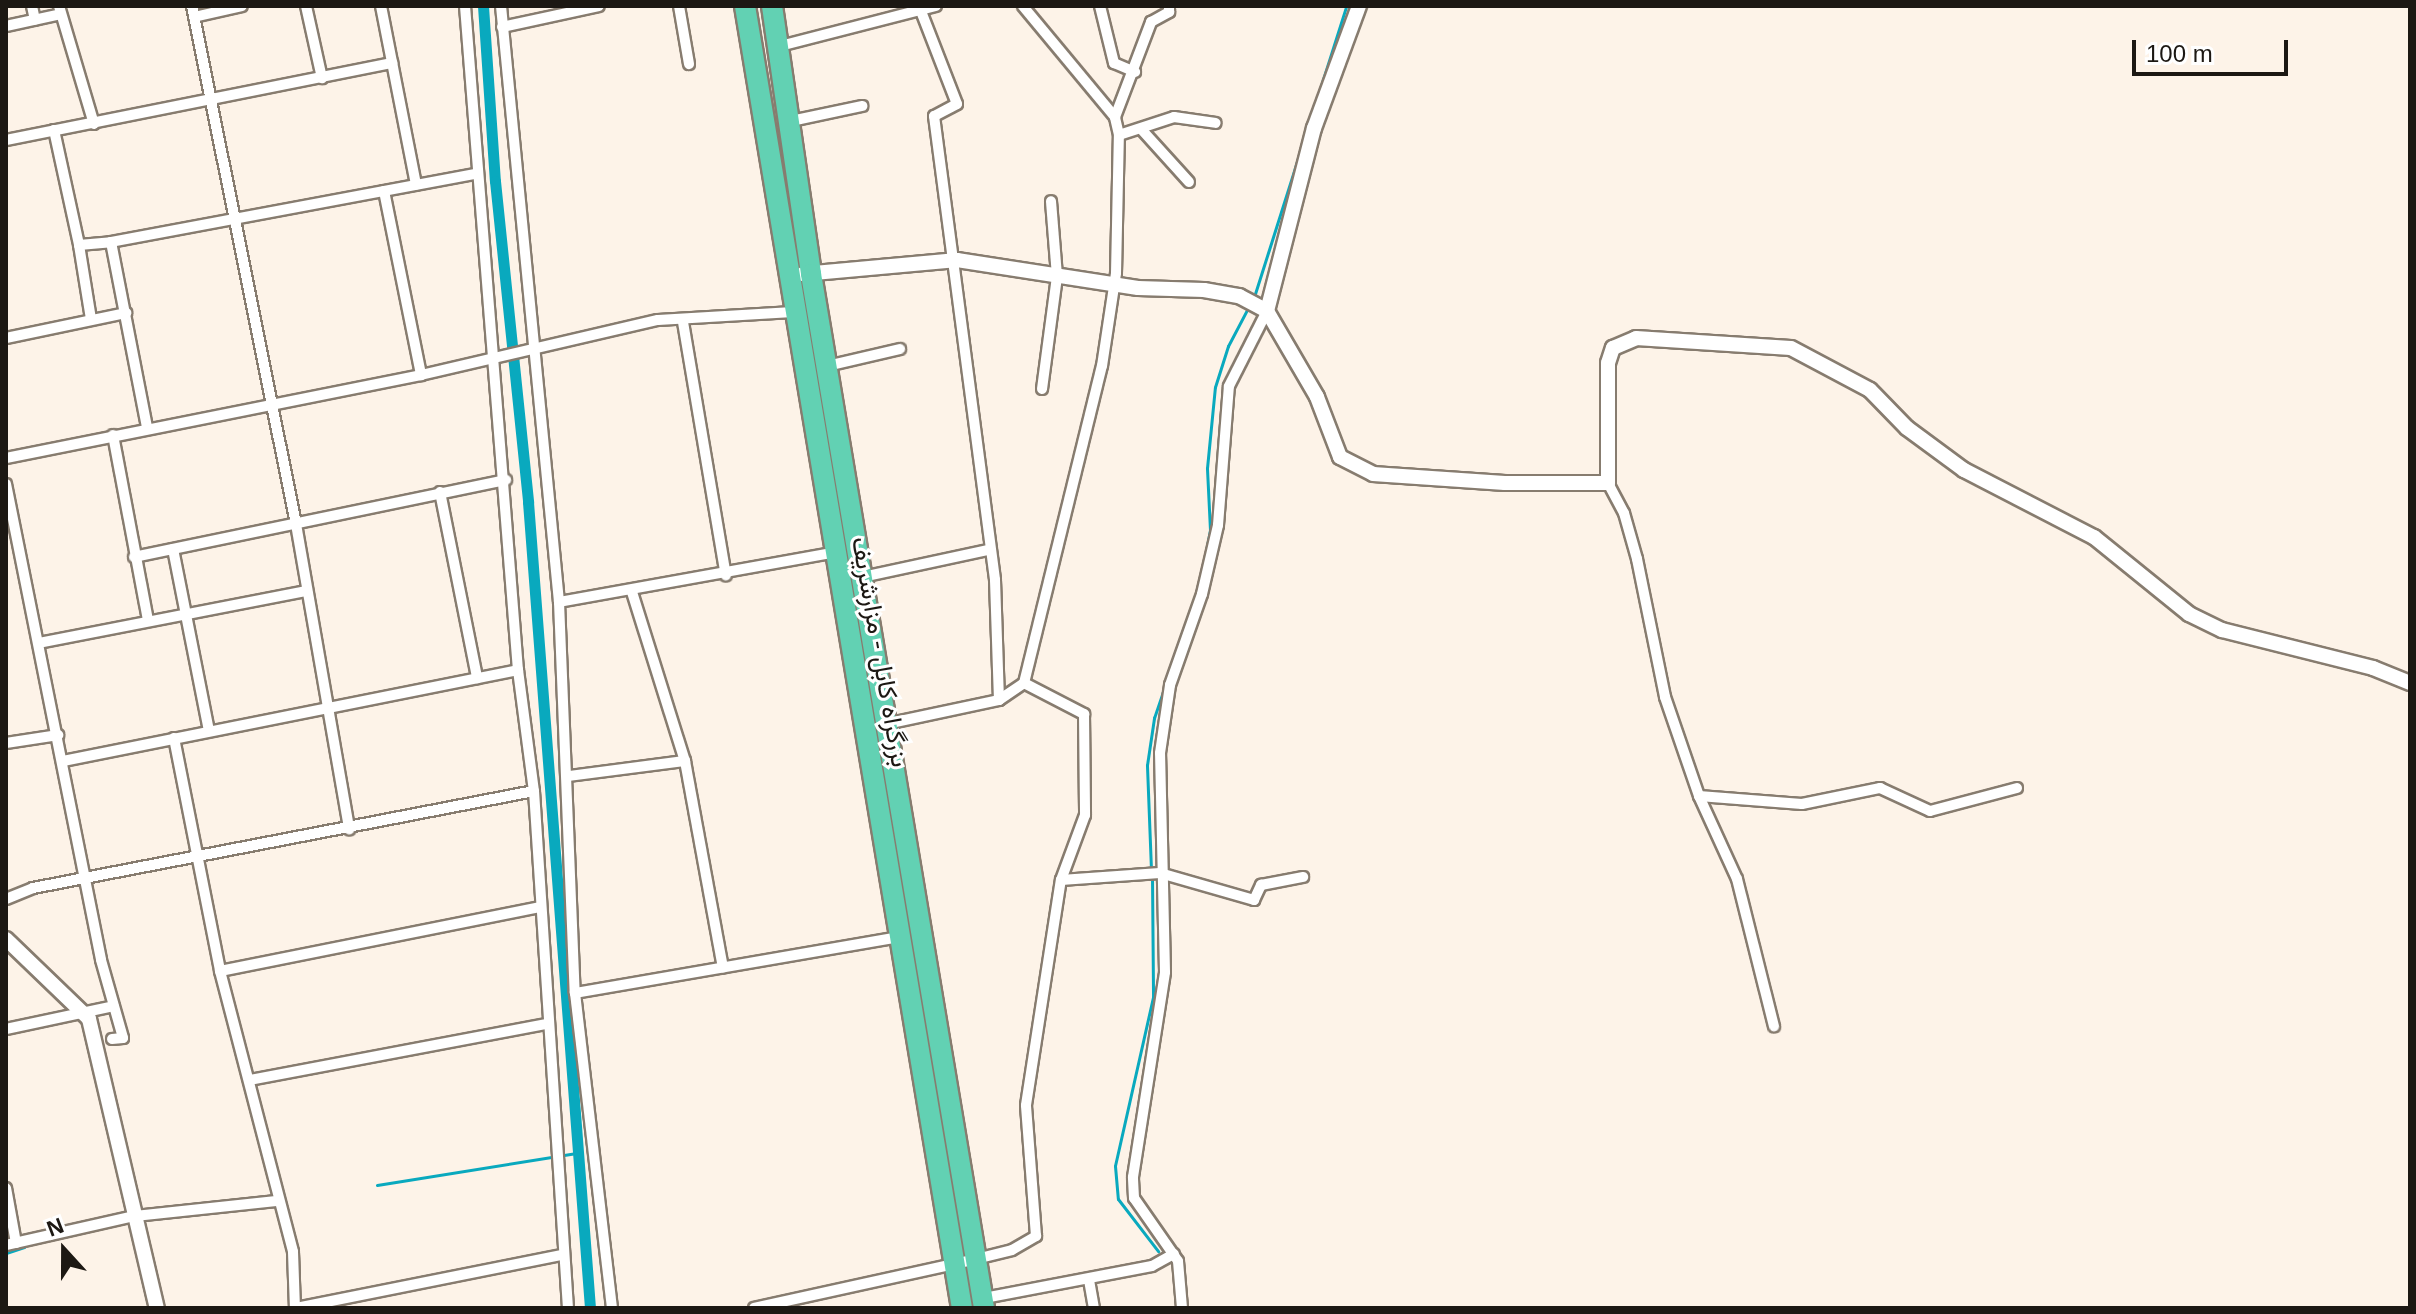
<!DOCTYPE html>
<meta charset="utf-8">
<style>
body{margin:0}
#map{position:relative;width:2416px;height:1314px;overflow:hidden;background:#fdf3e8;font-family:Arial,Vazirmatn,sans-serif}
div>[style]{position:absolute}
.stream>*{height:3px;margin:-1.5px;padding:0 1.5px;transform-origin:1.5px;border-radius:1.5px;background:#09a9be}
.canal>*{height:11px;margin:-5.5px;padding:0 5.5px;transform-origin:5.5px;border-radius:5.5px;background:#09a9be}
.roads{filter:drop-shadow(2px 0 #877c6f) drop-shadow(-2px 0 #877c6f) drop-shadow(0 2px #877c6f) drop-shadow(0 -2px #877c6f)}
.street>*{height:10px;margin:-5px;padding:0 5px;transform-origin:5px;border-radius:5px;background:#fff}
.secondary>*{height:14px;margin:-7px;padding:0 7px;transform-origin:7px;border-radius:7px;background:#fff}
.highway>*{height:20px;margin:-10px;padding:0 10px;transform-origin:10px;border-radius:10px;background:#62d1b3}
span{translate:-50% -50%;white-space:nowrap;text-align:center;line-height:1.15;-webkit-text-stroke:6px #fff;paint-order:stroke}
.street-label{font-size:26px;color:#1c1813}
.frame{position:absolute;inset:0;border:8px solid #1c1813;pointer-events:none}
.north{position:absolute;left:24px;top:1210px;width:80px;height:80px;-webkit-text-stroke:6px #fff;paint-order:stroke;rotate:339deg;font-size:22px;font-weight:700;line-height:32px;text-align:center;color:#1c1813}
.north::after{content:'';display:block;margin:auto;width:28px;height:36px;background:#1c1813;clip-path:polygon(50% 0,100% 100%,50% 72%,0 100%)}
.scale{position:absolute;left:2132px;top:40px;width:156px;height:36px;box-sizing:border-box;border:4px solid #1c1813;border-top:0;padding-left:10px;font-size:24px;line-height:28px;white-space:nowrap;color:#1c1813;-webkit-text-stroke:6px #fff;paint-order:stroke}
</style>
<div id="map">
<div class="stream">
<div style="left:1253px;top:300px;width:308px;rotate:-72.4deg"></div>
<div style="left:1201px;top:578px;width:49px;rotate:-79.4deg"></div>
<div style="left:1210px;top:530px;width:62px;rotate:-92.8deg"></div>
<div style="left:1207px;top:468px;width:81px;rotate:-84.4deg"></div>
<div style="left:1215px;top:387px;width:43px;rotate:-72.4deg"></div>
<div style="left:1228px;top:346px;width:45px;rotate:-62.3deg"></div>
<div style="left:1151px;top:870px;width:105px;rotate:-92.2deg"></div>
<div style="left:1147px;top:765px;width:48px;rotate:-81.5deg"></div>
<div style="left:1154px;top:718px;width:136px;rotate:-71.2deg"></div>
<div style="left:1152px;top:877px;width:120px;rotate:89.5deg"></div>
<div style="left:1153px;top:997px;width:173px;rotate:102.7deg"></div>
<div style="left:1115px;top:1166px;width:33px;rotate:85deg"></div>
<div style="left:1118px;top:1199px;width:66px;rotate:52.4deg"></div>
<div style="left:377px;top:1185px;width:202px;rotate:-9.1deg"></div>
<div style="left:6px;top:1253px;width:19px;rotate:-18deg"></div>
</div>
<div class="canal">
<div style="left:483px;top:6px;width:175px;rotate:86.1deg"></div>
<div style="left:495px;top:181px;width:323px;rotate:84.1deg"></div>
<div style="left:528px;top:502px;width:808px;rotate:85.6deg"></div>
</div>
<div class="roads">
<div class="street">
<div style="left:32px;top:6px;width:14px;rotate:78deg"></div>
<div style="left:59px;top:6px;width:123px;rotate:73.5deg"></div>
<div style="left:192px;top:6px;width:528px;rotate:78.65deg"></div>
<div style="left:296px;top:524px;width:310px;rotate:80.1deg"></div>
<div style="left:306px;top:6px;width:74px;rotate:77.5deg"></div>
<div style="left:381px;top:6px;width:182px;rotate:78.9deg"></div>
<div style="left:465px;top:6px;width:666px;rotate:85.44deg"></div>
<div style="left:518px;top:670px;width:122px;rotate:82.5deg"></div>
<div style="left:534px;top:791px;width:518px;rotate:86.24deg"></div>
<div style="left:501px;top:6px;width:599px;rotate:84.44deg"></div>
<div style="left:559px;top:602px;width:391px;rotate:87.7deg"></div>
<div style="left:575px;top:993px;width:317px;rotate:83.3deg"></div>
<div style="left:679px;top:6px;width:59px;rotate:80.2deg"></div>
<div style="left:919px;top:6px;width:105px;rotate:68.8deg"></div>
<div style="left:957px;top:104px;width:26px;rotate:152deg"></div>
<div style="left:934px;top:116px;width:468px;rotate:82.5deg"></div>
<div style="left:995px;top:580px;width:120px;rotate:88.1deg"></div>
<div style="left:1100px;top:6px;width:59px;rotate:76.2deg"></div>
<div style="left:1114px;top:63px;width:23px;rotate:23deg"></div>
<div style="left:194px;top:17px;width:49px;rotate:-12.9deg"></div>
<div style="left:6px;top:26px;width:56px;rotate:-12.3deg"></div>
<div style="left:502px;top:27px;width:99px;rotate:-12.2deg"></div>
<div style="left:780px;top:46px;width:161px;rotate:-14.4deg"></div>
<div style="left:1115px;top:117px;width:102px;rotate:-69.2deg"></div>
<div style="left:1151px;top:22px;width:21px;rotate:-29deg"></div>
<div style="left:1169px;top:12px;width:6px;rotate:-90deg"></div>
<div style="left:791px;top:121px;width:73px;rotate:-11.9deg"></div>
<div style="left:54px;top:130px;width:118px;rotate:77.7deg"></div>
<div style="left:79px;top:245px;width:32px;rotate:-5deg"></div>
<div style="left:111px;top:242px;width:189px;rotate:79deg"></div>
<div style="left:1142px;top:130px;width:70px;rotate:47.9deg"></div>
<div style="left:1119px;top:135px;width:58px;rotate:-18.1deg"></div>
<div style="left:1174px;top:117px;width:42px;rotate:8.1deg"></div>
<div style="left:6px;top:140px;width:394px;rotate:-11.3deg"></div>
<div style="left:384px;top:191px;width:188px;rotate:78.6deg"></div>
<div style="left:111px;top:242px;width:371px;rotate:-10.6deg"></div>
<div style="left:79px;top:245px;width:75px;rotate:80.8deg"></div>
<div style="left:683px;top:322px;width:257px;rotate:80.4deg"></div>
<div style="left:6px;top:338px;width:123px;rotate:-11.8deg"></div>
<div style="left:827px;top:366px;width:75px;rotate:-13.1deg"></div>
<div style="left:1042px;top:389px;width:114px;rotate:-82.4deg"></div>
<div style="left:1057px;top:276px;width:75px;rotate:-94.6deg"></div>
<div style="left:113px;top:435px;width:188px;rotate:79.3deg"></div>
<div style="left:6px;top:458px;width:423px;rotate:-11.3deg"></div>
<div style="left:421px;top:375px;width:243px;rotate:-13.1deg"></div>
<div style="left:658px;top:320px;width:135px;rotate:-3.4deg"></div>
<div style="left:1608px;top:483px;width:34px;rotate:62deg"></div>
<div style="left:1624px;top:513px;width:48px;rotate:74.2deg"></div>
<div style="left:1637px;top:559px;width:141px;rotate:78.5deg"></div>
<div style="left:1665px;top:697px;width:105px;rotate:71deg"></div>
<div style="left:1699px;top:796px;width:91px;rotate:65.4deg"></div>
<div style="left:1737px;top:879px;width:152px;rotate:75.9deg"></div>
<div style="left:6px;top:484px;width:485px;rotate:78.7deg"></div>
<div style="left:101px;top:960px;width:81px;rotate:74.2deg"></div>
<div style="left:123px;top:1038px;width:11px;rotate:175deg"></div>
<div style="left:440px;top:492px;width:190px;rotate:78.7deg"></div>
<div style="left:173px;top:549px;width:185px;rotate:78.8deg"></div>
<div style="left:134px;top:557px;width:380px;rotate:-11.7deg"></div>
<div style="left:862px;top:577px;width:129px;rotate:-12.1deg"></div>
<div style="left:632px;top:592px;width:177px;rotate:72.6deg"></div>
<div style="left:685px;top:761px;width:210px;rotate:79.6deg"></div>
<div style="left:559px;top:602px;width:281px;rotate:-10.2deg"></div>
<div style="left:39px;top:643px;width:273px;rotate:-11deg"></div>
<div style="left:1024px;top:683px;width:68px;rotate:27.3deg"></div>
<div style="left:1084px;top:714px;width:101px;rotate:89.4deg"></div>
<div style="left:1085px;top:815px;width:69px;rotate:110.3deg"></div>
<div style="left:886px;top:724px;width:116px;rotate:-12deg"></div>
<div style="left:999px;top:700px;width:30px;rotate:-34deg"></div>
<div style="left:1024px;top:683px;width:326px;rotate:-76.2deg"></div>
<div style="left:1102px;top:366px;width:94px;rotate:-81.4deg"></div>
<div style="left:1116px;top:273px;width:138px;rotate:-88.8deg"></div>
<div style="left:1119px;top:135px;width:18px;rotate:-103deg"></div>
<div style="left:1115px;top:117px;width:144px;rotate:-129.7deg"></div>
<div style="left:174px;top:738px;width:237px;rotate:78.8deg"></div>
<div style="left:220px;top:971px;width:290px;rotate:75.4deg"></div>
<div style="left:293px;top:1252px;width:56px;rotate:88deg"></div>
<div style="left:6px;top:743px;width:53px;rotate:-8.7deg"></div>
<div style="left:63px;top:761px;width:464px;rotate:-11.3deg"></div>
<div style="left:569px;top:776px;width:117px;rotate:-7.4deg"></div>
<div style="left:1699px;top:796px;width:103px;rotate:4.4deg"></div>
<div style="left:1802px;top:804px;width:80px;rotate:-11.6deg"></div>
<div style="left:1880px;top:788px;width:55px;rotate:24.7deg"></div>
<div style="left:1930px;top:811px;width:90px;rotate:-14.8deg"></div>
<div style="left:6px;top:899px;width:29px;rotate:-22deg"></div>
<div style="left:33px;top:888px;width:510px;rotate:-10.96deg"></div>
<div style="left:220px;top:971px;width:326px;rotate:-11.3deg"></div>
<div style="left:575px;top:993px;width:330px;rotate:-9.8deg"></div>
<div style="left:6px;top:1029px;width:110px;rotate:-12deg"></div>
<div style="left:250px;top:1080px;width:301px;rotate:-10.7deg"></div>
<div style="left:6px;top:1188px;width:56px;rotate:79.7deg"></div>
<div style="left:6px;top:1245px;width:132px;rotate:-12.7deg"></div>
<div style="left:135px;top:1216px;width:142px;rotate:-6.1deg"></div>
<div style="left:1089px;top:1280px;width:28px;rotate:80deg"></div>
<div style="left:979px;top:1299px;width:176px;rotate:-10.8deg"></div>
<div style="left:1152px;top:1266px;width:25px;rotate:-29deg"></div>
<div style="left:296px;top:1308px;width:270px;rotate:-11.3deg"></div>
<div style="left:754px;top:1308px;width:227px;rotate:-12.4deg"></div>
<div style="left:976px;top:1259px;width:37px;rotate:-14deg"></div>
<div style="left:1012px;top:1250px;width:28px;rotate:-30deg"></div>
<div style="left:1036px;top:1236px;width:131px;rotate:-94.4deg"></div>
<div style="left:1026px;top:1105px;width:228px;rotate:-81.2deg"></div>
<div style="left:1061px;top:880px;width:99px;rotate:-4deg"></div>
<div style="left:1160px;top:873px;width:98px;rotate:16deg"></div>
<div style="left:1254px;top:900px;width:17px;rotate:-65deg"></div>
<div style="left:1261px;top:885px;width:43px;rotate:-10.8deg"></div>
<div style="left:1182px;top:1308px;width:47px;rotate:-94.9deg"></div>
<div style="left:1178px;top:1261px;width:77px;rotate:-124.9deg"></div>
<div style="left:1134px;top:1198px;width:21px;rotate:-93deg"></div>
<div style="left:1133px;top:1177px;width:207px;rotate:-81.1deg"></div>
<div style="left:1165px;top:972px;width:219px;rotate:-91.3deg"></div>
<div style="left:1160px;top:753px;width:69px;rotate:-81.6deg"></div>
<div style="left:1170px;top:685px;width:96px;rotate:-70.6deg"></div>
<div style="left:1202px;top:594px;width:71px;rotate:-76.9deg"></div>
<div style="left:1218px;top:525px;width:139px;rotate:-85.5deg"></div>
<div style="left:1229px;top:386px;width:84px;rotate:-63.1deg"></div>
</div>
<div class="secondary">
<div style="left:1359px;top:6px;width:130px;rotate:110.2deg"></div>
<div style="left:1314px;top:128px;width:189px;rotate:104.4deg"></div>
<div style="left:1267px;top:311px;width:99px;rotate:59.8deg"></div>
<div style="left:1317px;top:397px;width:64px;rotate:69deg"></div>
<div style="left:1340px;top:457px;width:37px;rotate:27deg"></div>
<div style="left:1373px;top:474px;width:132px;rotate:3.9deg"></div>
<div style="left:1505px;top:483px;width:103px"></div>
<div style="left:1608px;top:483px;width:120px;rotate:-90deg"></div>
<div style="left:1608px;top:363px;width:16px;rotate:-72deg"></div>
<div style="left:1613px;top:348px;width:25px;rotate:-23deg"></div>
<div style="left:1636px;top:338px;width:155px;rotate:3.7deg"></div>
<div style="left:1791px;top:348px;width:89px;rotate:28deg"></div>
<div style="left:1870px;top:390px;width:53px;rotate:45.8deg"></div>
<div style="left:1907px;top:428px;width:71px;rotate:36.4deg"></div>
<div style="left:1964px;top:470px;width:146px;rotate:27.3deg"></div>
<div style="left:2094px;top:537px;width:122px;rotate:39deg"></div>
<div style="left:2189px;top:614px;width:37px;rotate:26deg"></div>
<div style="left:2222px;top:630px;width:156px;rotate:14.1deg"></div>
<div style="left:2373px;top:668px;width:40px;rotate:22deg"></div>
<div style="left:803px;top:274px;width:155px;rotate:-5.2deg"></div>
<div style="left:957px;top:260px;width:183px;rotate:8.8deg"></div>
<div style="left:1138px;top:288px;width:66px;rotate:1.7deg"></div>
<div style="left:1204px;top:290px;width:36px;rotate:10deg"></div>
<div style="left:1239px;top:296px;width:32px;rotate:28deg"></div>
<div style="left:6px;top:939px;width:115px;rotate:43.9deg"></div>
<div style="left:89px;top:1019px;width:297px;rotate:76.8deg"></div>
</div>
<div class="highway">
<div style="left:745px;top:6px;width:1320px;rotate:80.54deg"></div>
<div style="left:772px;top:6px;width:271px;rotate:81.7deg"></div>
<div style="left:811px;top:274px;width:1048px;rotate:80.5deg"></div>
</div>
</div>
<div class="street-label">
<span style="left:880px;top:652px;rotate:80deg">بزرگراه کابل - مزارشریف</span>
</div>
<div class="frame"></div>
<div class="north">N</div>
<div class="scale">100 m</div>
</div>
